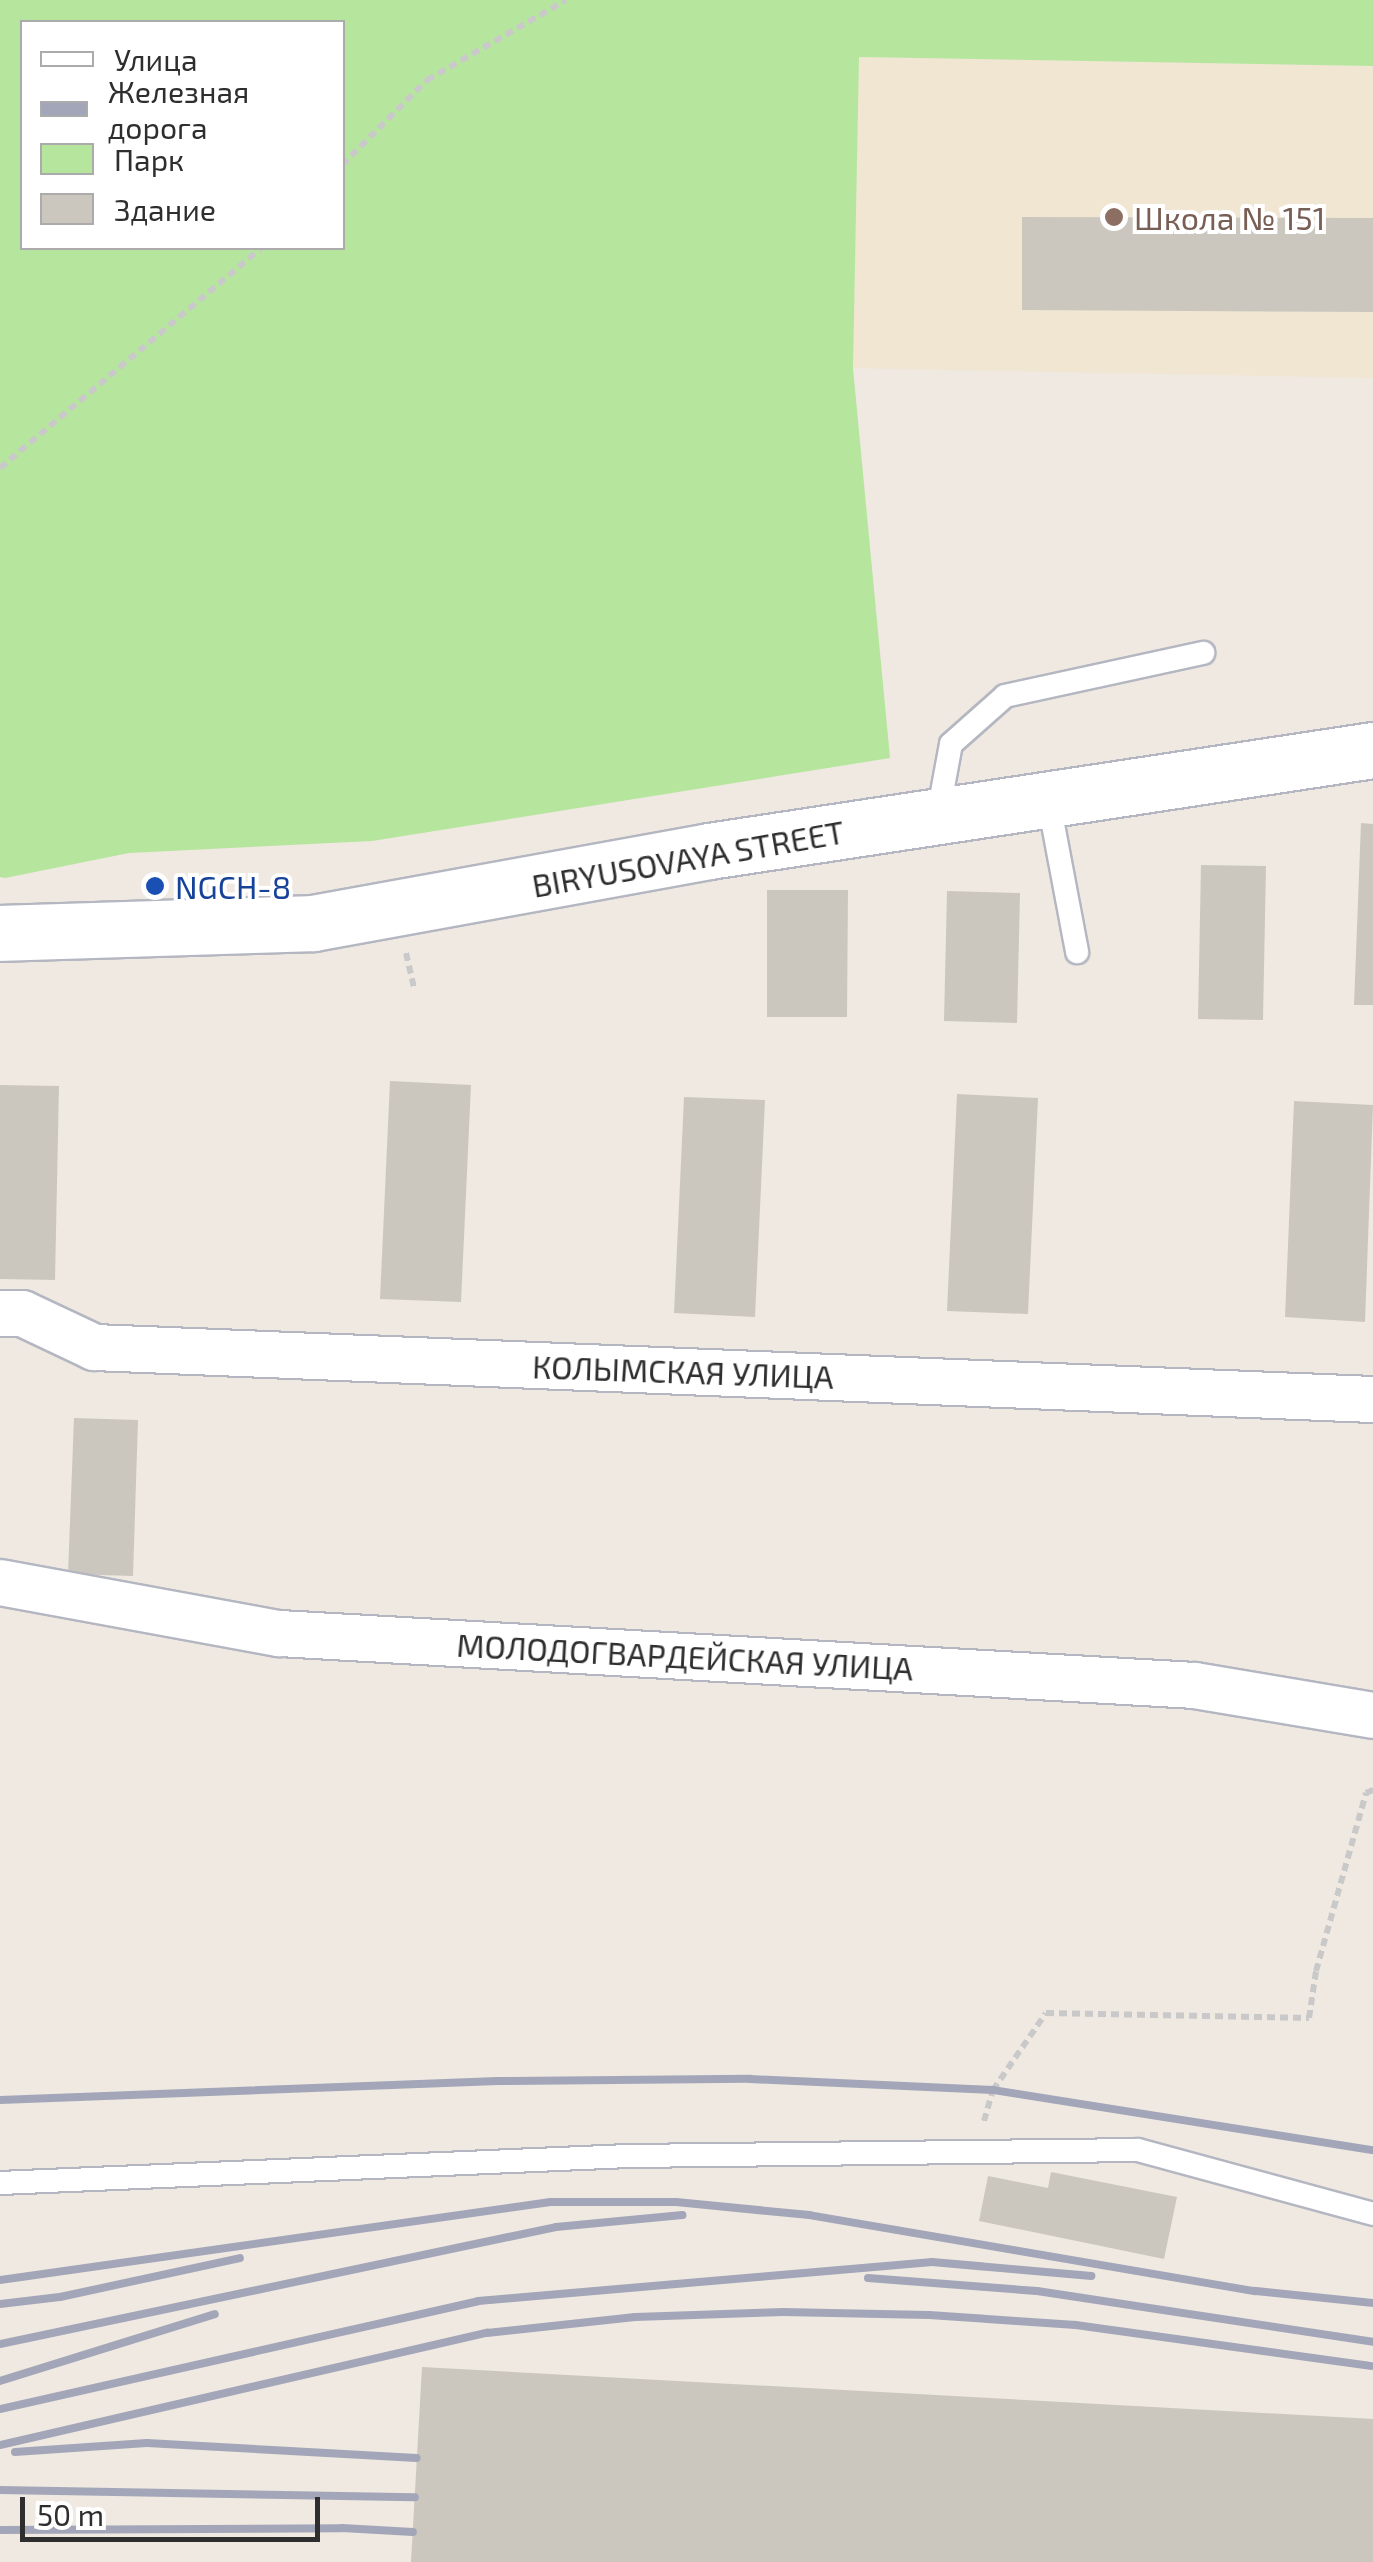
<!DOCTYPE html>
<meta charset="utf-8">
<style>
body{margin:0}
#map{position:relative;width:1373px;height:2562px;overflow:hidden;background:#efe9e1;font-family:"Exo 2",sans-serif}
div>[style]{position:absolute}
.education>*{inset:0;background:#f0e6d1}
.green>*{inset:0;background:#b6e59e}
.building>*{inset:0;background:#cbc7bf}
.path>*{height:6px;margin-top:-3px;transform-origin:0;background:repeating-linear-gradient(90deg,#c9c9c9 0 8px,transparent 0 13px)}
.roads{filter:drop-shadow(2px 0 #b4b7c1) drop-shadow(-2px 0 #b4b7c1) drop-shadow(0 2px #b4b7c1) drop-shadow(0 -2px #b4b7c1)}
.lane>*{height:22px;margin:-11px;padding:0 11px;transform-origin:11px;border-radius:11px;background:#fff}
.street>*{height:45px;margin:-22.5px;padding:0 22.5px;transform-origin:22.5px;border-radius:22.5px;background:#fff}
.secondary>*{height:55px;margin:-27.5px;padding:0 27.5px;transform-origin:27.5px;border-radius:27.5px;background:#fff}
.rail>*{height:8px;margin:-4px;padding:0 4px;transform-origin:4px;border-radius:4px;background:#a3a6b8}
.dots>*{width:28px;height:28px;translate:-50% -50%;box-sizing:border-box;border:5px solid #fff;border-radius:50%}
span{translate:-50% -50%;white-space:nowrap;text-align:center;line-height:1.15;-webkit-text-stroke:8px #fff;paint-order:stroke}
.education-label{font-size:32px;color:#785e54}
.left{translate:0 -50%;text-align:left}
.street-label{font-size:32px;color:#2e2e2e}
.transit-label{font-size:32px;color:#164399}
.legend{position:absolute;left:20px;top:20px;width:325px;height:230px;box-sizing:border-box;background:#fff;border:2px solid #ababab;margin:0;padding:12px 18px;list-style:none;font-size:30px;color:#2e2e2e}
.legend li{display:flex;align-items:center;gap:20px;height:50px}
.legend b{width:50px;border:2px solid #ababab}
.scale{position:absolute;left:20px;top:2497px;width:300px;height:45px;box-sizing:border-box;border:5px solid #2e2e2e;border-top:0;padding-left:12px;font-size:30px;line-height:35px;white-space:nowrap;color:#2e2e2e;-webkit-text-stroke:8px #fff;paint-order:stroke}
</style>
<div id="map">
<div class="education">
<div style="clip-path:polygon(859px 57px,1373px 66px,1373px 378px,853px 368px)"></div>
</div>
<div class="green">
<div style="clip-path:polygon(evenodd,0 0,1373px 0,1373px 66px,859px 57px,853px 368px,890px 758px,372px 841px,129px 853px,5px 878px,0 877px,0 0,22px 22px,342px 22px,342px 248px,22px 248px,22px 22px)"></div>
</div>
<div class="building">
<div style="clip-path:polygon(1022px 217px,1373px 218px,1373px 312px,1022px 310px)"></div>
<div style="clip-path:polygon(1361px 823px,1373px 824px,1373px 1005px,1354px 1005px)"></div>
<div style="clip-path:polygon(1201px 865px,1266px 866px,1263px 1020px,1198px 1019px)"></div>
<div style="clip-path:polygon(767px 890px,848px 890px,847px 1017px,767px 1017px)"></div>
<div style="clip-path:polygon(947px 891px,1020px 893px,1017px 1023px,944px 1021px)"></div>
<div style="clip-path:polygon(390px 1081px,471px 1085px,461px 1302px,380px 1299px)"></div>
<div style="clip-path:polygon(0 1085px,59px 1086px,55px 1280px,0 1279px)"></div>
<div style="clip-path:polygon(957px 1094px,1038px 1098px,1028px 1314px,947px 1311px)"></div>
<div style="clip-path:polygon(684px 1097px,765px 1100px,755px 1317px,674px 1313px)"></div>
<div style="clip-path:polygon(1294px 1101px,1373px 1105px,1365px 1322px,1285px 1317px)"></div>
<div style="clip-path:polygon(74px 1418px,138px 1420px,133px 1576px,68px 1574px)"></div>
<div style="clip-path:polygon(1051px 2172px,1177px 2197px,1164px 2259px,979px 2221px,988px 2176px,1048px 2188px)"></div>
<div style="clip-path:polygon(422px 2367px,1373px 2419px,1373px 2562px,411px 2562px)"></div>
</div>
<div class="path">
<div style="left:342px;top:165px;width:120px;rotate:-45deg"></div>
<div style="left:427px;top:80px;width:160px;rotate:-29.9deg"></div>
<div style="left:0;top:468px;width:341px;rotate:-40.1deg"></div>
<div style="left:406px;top:953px;width:36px;rotate:77deg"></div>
<div style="left:984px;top:2121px;width:32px;rotate:-74deg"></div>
<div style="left:993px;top:2090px;width:93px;rotate:-55.5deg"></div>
<div style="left:1046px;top:2013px;width:263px;rotate:1.1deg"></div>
<div style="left:1309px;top:2018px;width:48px;rotate:-81.5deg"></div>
<div style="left:1316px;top:1971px;width:185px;rotate:-74.3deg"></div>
<div style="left:1366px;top:1793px;width:8px;rotate:-23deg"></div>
</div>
<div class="roads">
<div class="lane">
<div style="left:1048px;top:798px;width:157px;rotate:79.3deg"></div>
<div style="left:938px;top:814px;width:71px;rotate:-79.5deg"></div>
<div style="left:951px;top:744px;width:72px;rotate:-41.6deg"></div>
<div style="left:1005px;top:696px;width:203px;rotate:-12.3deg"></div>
<div style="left:0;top:2183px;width:629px;rotate:-2.46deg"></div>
<div style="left:628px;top:2156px;width:510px;rotate:-0.67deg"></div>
<div style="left:1138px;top:2150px;width:244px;rotate:15.2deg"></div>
</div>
<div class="street">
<div style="left:0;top:1313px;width:22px"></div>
<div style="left:22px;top:1313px;width:80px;rotate:25.3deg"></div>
<div style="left:94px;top:1347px;width:1280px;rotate:2.33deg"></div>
<div style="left:0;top:1582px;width:284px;rotate:10.4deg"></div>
<div style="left:279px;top:1633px;width:916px;rotate:3.25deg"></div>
<div style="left:1194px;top:1685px;width:181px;rotate:9.5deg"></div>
</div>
<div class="secondary">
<div style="left:0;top:933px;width:313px;rotate:-1.8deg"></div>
<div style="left:313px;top:923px;width:402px;rotate:-10.3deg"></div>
<div style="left:709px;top:851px;width:672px;rotate:-8.65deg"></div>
</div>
</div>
<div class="rail">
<div style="left:0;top:2100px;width:498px;rotate:-2.2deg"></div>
<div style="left:498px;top:2081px;width:252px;rotate:-0.5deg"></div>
<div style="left:750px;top:2079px;width:243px;rotate:2.6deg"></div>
<div style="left:993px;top:2090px;width:385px;rotate:9deg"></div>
<div style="left:868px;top:2278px;width:169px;rotate:4.4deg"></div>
<div style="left:1037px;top:2291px;width:340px;rotate:8.6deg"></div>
<div style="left:0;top:2280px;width:556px;rotate:-8.06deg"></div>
<div style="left:551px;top:2202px;width:125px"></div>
<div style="left:676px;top:2202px;width:134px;rotate:5.6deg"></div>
<div style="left:809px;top:2215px;width:452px;rotate:9.7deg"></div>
<div style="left:1255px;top:2291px;width:119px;rotate:5.8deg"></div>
<div style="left:0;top:2304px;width:60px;rotate:-6.7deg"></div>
<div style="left:60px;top:2297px;width:184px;rotate:-12.2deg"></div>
<div style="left:0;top:2344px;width:568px;rotate:-11.88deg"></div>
<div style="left:556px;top:2227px;width:127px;rotate:-5.4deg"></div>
<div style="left:0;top:2381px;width:225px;rotate:-17.3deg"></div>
<div style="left:0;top:2409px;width:490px;rotate:-12.7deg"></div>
<div style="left:478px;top:2301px;width:456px;rotate:-4.9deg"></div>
<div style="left:932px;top:2262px;width:160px;rotate:5deg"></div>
<div style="left:0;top:2445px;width:500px;rotate:-13deg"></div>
<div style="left:487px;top:2333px;width:149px;rotate:-6.2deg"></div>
<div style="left:635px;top:2317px;width:148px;rotate:-1.9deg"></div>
<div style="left:783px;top:2312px;width:146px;rotate:1.2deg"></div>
<div style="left:929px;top:2315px;width:147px;rotate:3.9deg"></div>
<div style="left:1076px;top:2325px;width:298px;rotate:7.9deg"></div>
<div style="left:15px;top:2452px;width:132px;rotate:-3.9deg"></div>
<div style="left:147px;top:2443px;width:270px;rotate:3.2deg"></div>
<div style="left:0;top:2490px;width:415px;rotate:1deg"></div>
<div style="left:0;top:2530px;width:342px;rotate:-0.3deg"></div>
<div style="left:342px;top:2528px;width:71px;rotate:3.2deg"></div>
</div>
<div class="dots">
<div style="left:1114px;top:217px;background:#8d6e63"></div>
<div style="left:155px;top:886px;background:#1a4fb4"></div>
</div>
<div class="education-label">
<span class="left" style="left:1134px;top:217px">Школа № 151</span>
</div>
<div class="street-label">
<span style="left:688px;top:858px;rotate:-10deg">BIRYUSOVAYA STREET</span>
<span style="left:683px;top:1371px;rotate:2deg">КОЛЫМСКАЯ УЛИЦА</span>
<span style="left:685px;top:1656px;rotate:3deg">МОЛОДОГВАРДЕЙСКАЯ УЛИЦА</span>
</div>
<div class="transit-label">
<span class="left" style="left:175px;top:886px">NGCH-8</span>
</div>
<ul class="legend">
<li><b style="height:12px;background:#fff"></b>Улица</li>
<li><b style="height:12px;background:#a3a6b8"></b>Железная дорога</li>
<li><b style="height:28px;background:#b6e59e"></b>Парк</li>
<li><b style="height:28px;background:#cbc7bf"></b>Здание</li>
</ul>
<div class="scale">50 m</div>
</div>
